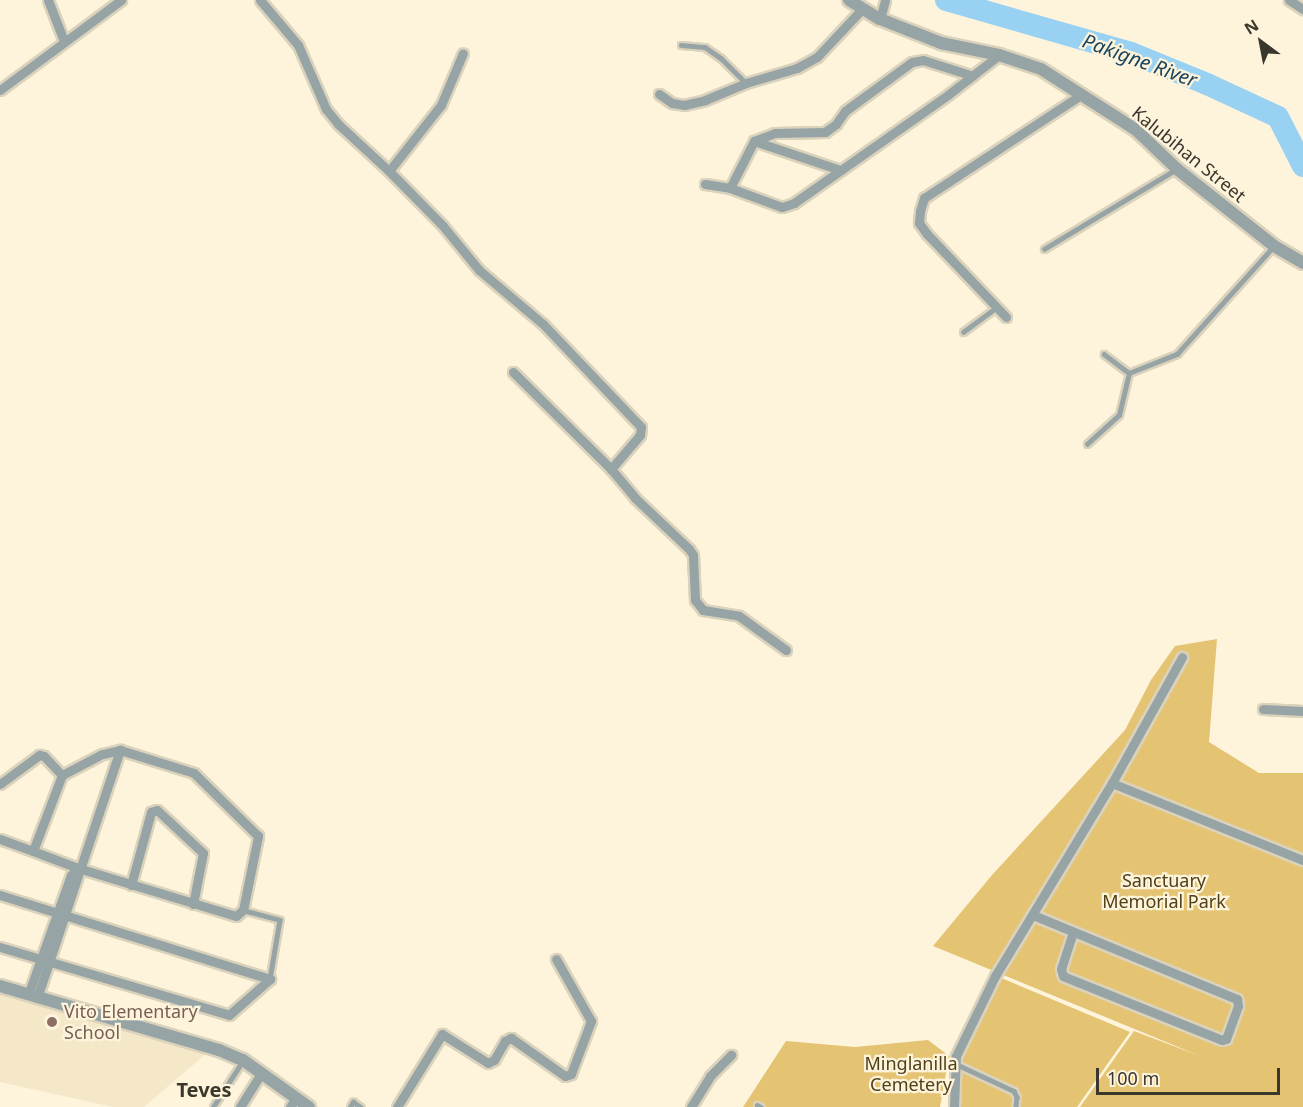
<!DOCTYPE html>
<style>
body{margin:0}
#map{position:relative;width:1303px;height:1107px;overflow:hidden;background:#fef4dc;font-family:"Noto Sans",sans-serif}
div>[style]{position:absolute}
.built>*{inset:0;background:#f5e8c9}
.green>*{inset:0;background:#e4c473}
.river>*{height:22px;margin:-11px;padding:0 11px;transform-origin:11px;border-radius:11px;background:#99d1f3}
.roads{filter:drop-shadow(2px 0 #dbd2bc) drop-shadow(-2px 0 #dbd2bc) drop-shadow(0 2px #dbd2bc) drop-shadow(0 -2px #dbd2bc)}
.service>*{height:4.5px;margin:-2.25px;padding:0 2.25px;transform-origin:2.25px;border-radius:2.25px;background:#96a4a5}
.minor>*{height:9px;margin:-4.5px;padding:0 4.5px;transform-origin:4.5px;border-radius:4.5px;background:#96a4a5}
.tertiary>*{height:12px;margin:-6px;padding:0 6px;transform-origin:6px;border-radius:6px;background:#96a4a5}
.dots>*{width:16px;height:16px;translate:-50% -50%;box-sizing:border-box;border:3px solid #fef4dc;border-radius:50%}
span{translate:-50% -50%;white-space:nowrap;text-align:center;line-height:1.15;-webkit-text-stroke:4.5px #fef4dc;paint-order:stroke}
.street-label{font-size:18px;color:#3a372d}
.park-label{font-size:18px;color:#504118}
.education-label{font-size:18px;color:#785e54}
.left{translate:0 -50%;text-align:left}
.water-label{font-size:20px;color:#1c475e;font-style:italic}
.neighbourhood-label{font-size:20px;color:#3a372d;font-weight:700}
.north{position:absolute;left:1231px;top:12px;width:60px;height:60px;-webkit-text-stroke:4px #fef4dc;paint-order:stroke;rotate:328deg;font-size:16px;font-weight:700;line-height:24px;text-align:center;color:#3a372d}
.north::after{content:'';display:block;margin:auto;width:21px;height:27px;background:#3a372d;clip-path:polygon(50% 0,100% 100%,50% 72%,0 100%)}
.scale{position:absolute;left:1096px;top:1068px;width:184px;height:27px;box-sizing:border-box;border:3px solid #3a372d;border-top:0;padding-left:8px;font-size:18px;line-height:21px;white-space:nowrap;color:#3a372d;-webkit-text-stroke:4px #fef4dc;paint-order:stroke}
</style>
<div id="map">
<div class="built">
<div style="clip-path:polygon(0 991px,207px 1053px,144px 1107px,113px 1107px,0 1082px)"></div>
</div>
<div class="green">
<div style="clip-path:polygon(1217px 639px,1209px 742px,1259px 773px,1303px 773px,1303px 1107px,1080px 1107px,1134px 1031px,1200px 1056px,933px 946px,992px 875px,1125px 730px,1151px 680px,1175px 646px)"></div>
<div style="clip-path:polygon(999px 977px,1130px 1032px,1077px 1107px,958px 1107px,959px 1058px)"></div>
<div style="clip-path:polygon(928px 1040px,949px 1056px,940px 1107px,743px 1107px,786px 1041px,855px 1047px)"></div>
</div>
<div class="river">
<div style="left:946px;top:0;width:192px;rotate:16deg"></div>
<div style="left:1131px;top:53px;width:82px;rotate:22.2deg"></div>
<div style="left:1207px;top:84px;width:78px;rotate:24.9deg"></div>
<div style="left:1278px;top:117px;width:55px;rotate:63deg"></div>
</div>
<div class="roads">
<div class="service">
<div style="left:681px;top:45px;width:24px;rotate:5deg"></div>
<div style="left:705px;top:47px;width:19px;rotate:35deg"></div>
<div style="left:721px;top:58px;width:35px;rotate:45deg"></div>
<div style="left:1044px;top:249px;width:153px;rotate:-31.1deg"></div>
<div style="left:963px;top:332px;width:42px;rotate:-36.3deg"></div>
<div style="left:1104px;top:354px;width:31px;rotate:37deg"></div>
<div style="left:1129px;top:373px;width:52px;rotate:-21.6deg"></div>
<div style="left:1177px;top:354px;width:145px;rotate:-48.1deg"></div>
<div style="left:1087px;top:444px;width:43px;rotate:-42.2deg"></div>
<div style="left:1119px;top:415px;width:43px;rotate:-76.6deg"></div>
<div style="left:243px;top:910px;width:38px;rotate:15deg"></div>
<div style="left:280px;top:920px;width:60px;rotate:99.6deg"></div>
<div style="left:956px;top:1064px;width:64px;rotate:25deg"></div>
<div style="left:1014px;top:1091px;width:7px;rotate:63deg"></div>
<div style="left:1017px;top:1097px;width:10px;rotate:96deg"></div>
<div style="left:757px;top:1105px;width:4px;rotate:27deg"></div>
<div style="left:213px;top:1107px;width:54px;rotate:-57.2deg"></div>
<div style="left:350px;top:1107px;width:6px;rotate:-59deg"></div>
<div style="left:353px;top:1102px;width:9px;rotate:32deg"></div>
</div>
<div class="minor">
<div style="left:48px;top:0;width:44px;rotate:68.7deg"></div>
<div style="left:260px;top:0;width:59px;rotate:49.8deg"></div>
<div style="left:298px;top:45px;width:70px;rotate:66.4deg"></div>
<div style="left:326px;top:109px;width:19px;rotate:51deg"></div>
<div style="left:338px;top:124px;width:69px;rotate:42.7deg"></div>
<div style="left:389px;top:171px;width:77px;rotate:45.5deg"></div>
<div style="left:443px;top:226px;width:57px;rotate:50.7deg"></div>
<div style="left:479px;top:270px;width:84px;rotate:40.2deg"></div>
<div style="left:543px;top:324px;width:142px;rotate:46.4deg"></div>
<div style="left:641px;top:427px;width:8px;rotate:97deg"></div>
<div style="left:640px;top:435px;width:45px;rotate:130.5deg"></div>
<div style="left:1289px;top:0;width:17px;rotate:33deg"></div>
<div style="left:880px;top:19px;width:20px;rotate:-75deg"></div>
<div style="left:0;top:90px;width:151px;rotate:-36.6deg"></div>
<div style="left:659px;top:94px;width:16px;rotate:35deg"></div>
<div style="left:672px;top:103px;width:12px;rotate:9deg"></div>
<div style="left:684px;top:105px;width:22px;rotate:-13deg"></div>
<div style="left:705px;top:100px;width:44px;rotate:-22.5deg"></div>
<div style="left:746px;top:83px;width:53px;rotate:-16.4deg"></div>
<div style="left:797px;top:68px;width:23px;rotate:-29deg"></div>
<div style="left:817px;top:57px;width:66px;rotate:-46.8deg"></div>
<div style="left:754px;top:141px;width:91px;rotate:18.6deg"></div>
<div style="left:389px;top:171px;width:84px;rotate:-51.8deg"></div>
<div style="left:441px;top:105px;width:56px;rotate:-67.1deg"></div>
<div style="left:705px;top:184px;width:25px;rotate:9deg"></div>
<div style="left:730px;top:188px;width:55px;rotate:20.1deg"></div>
<div style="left:782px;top:207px;width:13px;rotate:-18deg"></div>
<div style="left:794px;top:203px;width:189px;rotate:-35.1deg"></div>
<div style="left:949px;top:94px;width:63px;rotate:-38deg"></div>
<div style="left:730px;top:188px;width:53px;rotate:-62.9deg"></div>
<div style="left:754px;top:141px;width:22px;rotate:-21deg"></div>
<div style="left:775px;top:133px;width:50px;rotate:-1.1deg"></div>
<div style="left:825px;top:132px;width:14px;rotate:-36deg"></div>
<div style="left:836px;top:124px;width:16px;rotate:-55deg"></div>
<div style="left:845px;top:111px;width:83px;rotate:-36.2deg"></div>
<div style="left:912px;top:62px;width:11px;rotate:-10deg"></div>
<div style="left:923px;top:60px;width:52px;rotate:17.7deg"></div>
<div style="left:1006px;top:317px;width:115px;rotate:-133.6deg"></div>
<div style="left:927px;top:234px;width:14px;rotate:-126deg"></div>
<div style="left:919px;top:223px;width:12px;rotate:-85deg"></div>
<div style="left:920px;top:211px;width:14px;rotate:-73deg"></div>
<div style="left:924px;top:198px;width:188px;rotate:-33.3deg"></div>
<div style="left:513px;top:372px;width:138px;rotate:44.7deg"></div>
<div style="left:611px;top:469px;width:38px;rotate:50deg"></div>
<div style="left:635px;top:498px;width:74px;rotate:43.4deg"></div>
<div style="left:689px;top:549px;width:7px;rotate:56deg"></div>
<div style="left:693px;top:555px;width:45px;rotate:87.5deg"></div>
<div style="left:695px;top:600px;width:13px;rotate:51deg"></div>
<div style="left:703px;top:610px;width:36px;rotate:9deg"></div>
<div style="left:739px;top:616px;width:58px;rotate:35.9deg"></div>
<div style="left:1263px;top:709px;width:40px;rotate:2.9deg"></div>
<div style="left:1112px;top:783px;width:206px;rotate:22deg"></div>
<div style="left:0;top:784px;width:49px;rotate:-36.6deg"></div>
<div style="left:39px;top:755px;width:5px;rotate:11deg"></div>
<div style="left:44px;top:756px;width:26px;rotate:47deg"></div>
<div style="left:0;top:839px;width:35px;rotate:20deg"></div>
<div style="left:33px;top:851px;width:48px;rotate:20.7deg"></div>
<div style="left:78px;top:868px;width:165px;rotate:16.9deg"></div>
<div style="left:236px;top:916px;width:9px;rotate:-41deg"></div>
<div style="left:243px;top:910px;width:76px;rotate:-78.5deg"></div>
<div style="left:258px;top:836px;width:90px;rotate:-135.5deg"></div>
<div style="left:194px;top:773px;width:77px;rotate:-162.7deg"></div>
<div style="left:120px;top:750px;width:18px;rotate:167deg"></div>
<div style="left:102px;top:754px;width:45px;rotate:152.3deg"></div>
<div style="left:62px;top:775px;width:81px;rotate:110.9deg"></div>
<div style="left:131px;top:885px;width:76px;rotate:-74.7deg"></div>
<div style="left:151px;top:812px;width:6px;rotate:-18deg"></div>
<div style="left:157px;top:810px;width:63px;rotate:43.1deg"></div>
<div style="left:203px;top:853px;width:52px;rotate:101.1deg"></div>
<div style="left:0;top:895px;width:283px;rotate:17.3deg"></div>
<div style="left:1033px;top:915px;width:221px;rotate:22.4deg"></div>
<div style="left:1237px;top:999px;width:7px;rotate:82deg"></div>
<div style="left:1238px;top:1006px;width:35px;rotate:110deg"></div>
<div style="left:1226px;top:1039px;width:4px;rotate:166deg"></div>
<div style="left:1222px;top:1040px;width:171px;rotate:-158.1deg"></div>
<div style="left:1063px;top:976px;width:7px;rotate:-106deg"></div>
<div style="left:1061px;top:969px;width:38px;rotate:-72deg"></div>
<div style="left:0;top:947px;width:239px;rotate:16.5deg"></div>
<div style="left:229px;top:1015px;width:55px;rotate:-41.3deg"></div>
<div style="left:28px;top:995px;width:127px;rotate:-70.3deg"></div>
<div style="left:71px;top:875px;width:10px;rotate:-45deg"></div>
<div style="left:37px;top:998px;width:262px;rotate:-71.5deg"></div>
<div style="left:240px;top:1107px;width:40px;rotate:-58deg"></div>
<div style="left:290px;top:1107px;width:11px;rotate:-56deg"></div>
<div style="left:397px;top:1107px;width:86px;rotate:-58.3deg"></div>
<div style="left:442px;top:1034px;width:54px;rotate:32.2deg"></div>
<div style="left:488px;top:1063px;width:7px;rotate:-27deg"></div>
<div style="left:494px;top:1060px;width:22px;rotate:-60deg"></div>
<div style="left:505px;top:1041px;width:7px;rotate:-27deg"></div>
<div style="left:511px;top:1038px;width:66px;rotate:35.1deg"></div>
<div style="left:565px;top:1076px;width:6px;rotate:-18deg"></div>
<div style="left:571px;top:1074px;width:57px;rotate:-69.3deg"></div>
<div style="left:591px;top:1021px;width:71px;rotate:-119.4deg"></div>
<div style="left:691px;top:1107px;width:36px;rotate:-58deg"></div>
<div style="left:710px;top:1076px;width:30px;rotate:-45deg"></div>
<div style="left:954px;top:1107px;width:51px;rotate:-87.8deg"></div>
<div style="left:956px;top:1056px;width:89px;rotate:-64deg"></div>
<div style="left:995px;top:976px;width:226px;rotate:-58.8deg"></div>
<div style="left:1112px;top:783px;width:144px;rotate:-60.9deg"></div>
</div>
<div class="tertiary">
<div style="left:849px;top:0;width:36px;rotate:32deg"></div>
<div style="left:880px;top:19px;width:66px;rotate:21.5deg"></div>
<div style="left:941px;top:43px;width:59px;rotate:11.7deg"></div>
<div style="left:999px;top:55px;width:44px;rotate:18.4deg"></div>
<div style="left:1041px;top:69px;width:112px;rotate:32.6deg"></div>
<div style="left:1135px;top:129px;width:58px;rotate:43.6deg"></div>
<div style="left:1177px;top:169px;width:124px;rotate:38.4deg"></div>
<div style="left:1274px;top:246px;width:34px;rotate:30deg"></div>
<div style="left:0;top:986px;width:228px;rotate:16.3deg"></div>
<div style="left:219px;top:1050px;width:26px;rotate:23deg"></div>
<div style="left:243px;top:1060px;width:81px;rotate:35.5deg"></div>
</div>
</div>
<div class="dots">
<div style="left:52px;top:1022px;background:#8d6e63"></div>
</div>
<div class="street-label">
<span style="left:1189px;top:154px;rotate:39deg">Kalubihan Street</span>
</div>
<div class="park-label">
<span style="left:1164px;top:891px">Sanctuary<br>Memorial Park</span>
<span style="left:911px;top:1074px">Minglanilla<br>Cemetery</span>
</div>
<div class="education-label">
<span class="left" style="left:64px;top:1022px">Vito Elementary<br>School</span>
</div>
<div class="water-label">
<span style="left:1140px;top:60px;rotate:20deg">Pakigne River</span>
</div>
<div class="neighbourhood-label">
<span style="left:204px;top:1089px">Teves</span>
</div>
<div class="north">N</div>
<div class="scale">100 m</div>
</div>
